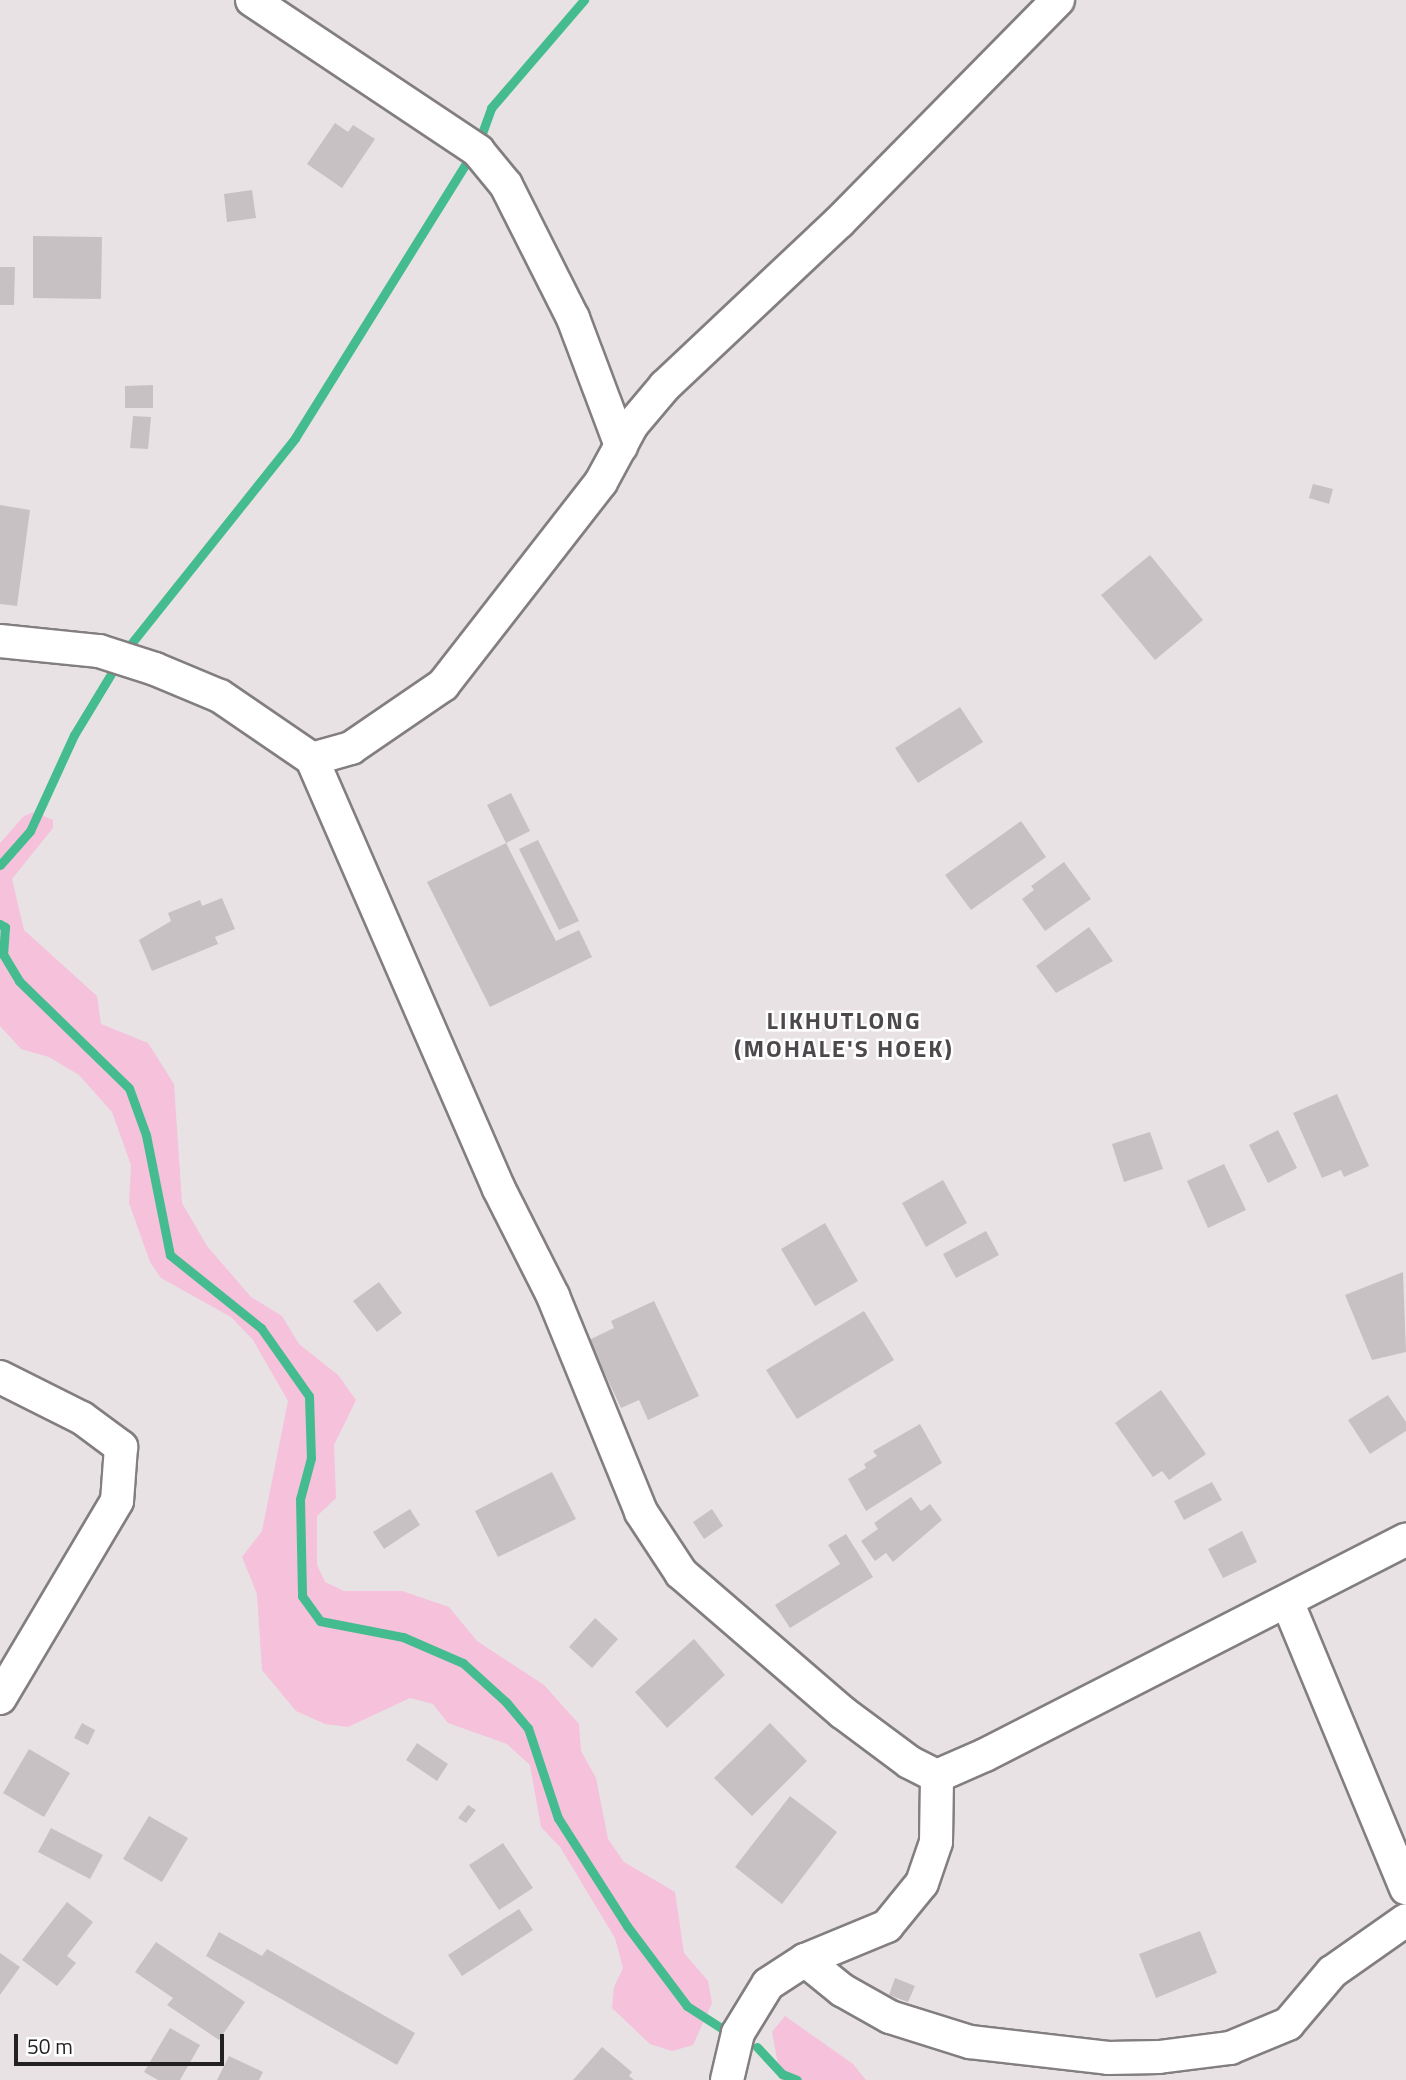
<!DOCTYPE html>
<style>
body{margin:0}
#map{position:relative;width:1406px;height:2080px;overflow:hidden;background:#e8e2e5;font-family:"Titillium Web",sans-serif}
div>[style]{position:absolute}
.green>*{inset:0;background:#f5c1db}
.stream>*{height:9px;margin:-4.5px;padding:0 4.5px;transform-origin:4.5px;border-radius:4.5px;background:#44bc8f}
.building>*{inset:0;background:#c7c1c4}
.roads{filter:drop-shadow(2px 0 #837e80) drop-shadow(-2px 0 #837e80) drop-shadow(0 2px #837e80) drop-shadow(0 -2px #837e80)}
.minor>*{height:32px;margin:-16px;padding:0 16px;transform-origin:16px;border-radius:16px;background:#fff}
span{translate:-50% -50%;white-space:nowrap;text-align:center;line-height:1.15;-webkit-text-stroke:5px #fff;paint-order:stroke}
.district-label{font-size:24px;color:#4d484b;font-weight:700;letter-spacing:2px}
.scale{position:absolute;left:14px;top:2034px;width:210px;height:32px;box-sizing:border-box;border:4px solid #232122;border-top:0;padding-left:9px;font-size:21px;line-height:24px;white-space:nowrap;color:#232122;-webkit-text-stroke:5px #fff;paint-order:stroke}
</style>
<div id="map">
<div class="green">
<div style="clip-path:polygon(34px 812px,53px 820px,53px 828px,12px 879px,24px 930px,97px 996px,101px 1024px,148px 1043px,174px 1084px,182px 1203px,207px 1246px,251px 1297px,282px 1316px,299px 1344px,338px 1375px,356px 1400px,334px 1445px,336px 1498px,317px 1516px,317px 1565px,325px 1582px,344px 1591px,402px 1591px,449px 1607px,477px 1641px,544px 1685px,579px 1724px,581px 1751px,596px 1778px,608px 1839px,624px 1862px,675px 1892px,684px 1953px,708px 1981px,712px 2003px,693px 2045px,672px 2051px,650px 2044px,612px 2008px,614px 1987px,623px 1968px,615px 1938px,560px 1847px,541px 1827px,530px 1765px,507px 1744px,448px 1723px,433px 1704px,410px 1698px,348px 1727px,325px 1724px,296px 1711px,262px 1670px,257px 1594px,242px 1557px,262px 1531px,288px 1401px,253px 1340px,231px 1317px,161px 1278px,150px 1262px,129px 1203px,131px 1165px,112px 1112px,79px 1075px,49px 1057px,21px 1049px,0 1026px,0 843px,24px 816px)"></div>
<div style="clip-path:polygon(785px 2016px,853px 2064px,866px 2080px,781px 2080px,772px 2032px)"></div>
</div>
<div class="stream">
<div style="left:481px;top:136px;width:30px;rotate:-70deg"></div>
<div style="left:491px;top:108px;width:143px;rotate:-49.3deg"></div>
<div style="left:130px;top:645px;width:265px;rotate:-51.4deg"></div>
<div style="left:295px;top:438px;width:327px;rotate:-58.1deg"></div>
<div style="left:0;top:865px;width:45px;rotate:-48.6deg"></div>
<div style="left:30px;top:831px;width:106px;rotate:-65.4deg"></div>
<div style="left:74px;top:735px;width:71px;rotate:-58.8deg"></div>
<div style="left:0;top:924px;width:6px;rotate:31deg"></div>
<div style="left:5px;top:927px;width:27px;rotate:94deg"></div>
<div style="left:3px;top:954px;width:31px;rotate:59deg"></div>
<div style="left:19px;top:981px;width:153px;rotate:44.2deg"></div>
<div style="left:129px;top:1088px;width:50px;rotate:70.1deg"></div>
<div style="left:146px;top:1135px;width:122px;rotate:78.7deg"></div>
<div style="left:170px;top:1255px;width:117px;rotate:38.7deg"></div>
<div style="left:261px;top:1328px;width:83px;rotate:54.8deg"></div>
<div style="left:309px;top:1396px;width:62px;rotate:88.2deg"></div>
<div style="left:311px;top:1458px;width:42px;rotate:105deg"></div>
<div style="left:300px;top:1499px;width:97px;rotate:88.8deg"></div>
<div style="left:302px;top:1596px;width:31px;rotate:54deg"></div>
<div style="left:320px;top:1621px;width:85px;rotate:10.9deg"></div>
<div style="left:403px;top:1637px;width:65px;rotate:23.4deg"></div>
<div style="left:463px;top:1663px;width:58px;rotate:42.2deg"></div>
<div style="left:506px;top:1702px;width:34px;rotate:50deg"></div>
<div style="left:528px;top:1728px;width:95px;rotate:71.6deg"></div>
<div style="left:558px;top:1818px;width:128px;rotate:57.4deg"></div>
<div style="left:627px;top:1926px;width:100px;rotate:53.1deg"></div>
<div style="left:687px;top:2006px;width:43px;rotate:32.6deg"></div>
<div style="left:757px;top:2047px;width:37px;rotate:47deg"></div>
<div style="left:782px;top:2074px;width:16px;rotate:22deg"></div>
</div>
<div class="building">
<div style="clip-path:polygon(335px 123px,348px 132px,353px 125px,375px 139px,342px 188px,307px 164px)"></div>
<div style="clip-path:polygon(252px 190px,256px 218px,227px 222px,224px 194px)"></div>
<div style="clip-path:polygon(33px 236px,102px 237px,101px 299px,33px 298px)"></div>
<div style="clip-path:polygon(0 267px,15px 267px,14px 305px,0 305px)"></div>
<div style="clip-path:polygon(153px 385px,153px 408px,125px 408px,125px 386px)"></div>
<div style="clip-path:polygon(133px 416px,151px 417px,148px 449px,130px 448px)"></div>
<div style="clip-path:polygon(1313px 484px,1333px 489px,1329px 504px,1309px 498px)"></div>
<div style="clip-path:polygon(0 505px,30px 510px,17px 606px,0 604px)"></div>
<div style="clip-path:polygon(1150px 555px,1203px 620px,1155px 660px,1101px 595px)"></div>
<div style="clip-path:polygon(960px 707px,983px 742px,918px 783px,895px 748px)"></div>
<div style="clip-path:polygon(511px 793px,530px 831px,506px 843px,487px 805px)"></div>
<div style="clip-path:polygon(1021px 821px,1046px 857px,971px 910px,945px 875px)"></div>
<div style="clip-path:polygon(538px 840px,579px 921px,559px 930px,519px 849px)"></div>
<div style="clip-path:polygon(506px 843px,556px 941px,579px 930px,592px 957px,490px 1007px,427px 882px)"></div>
<div style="clip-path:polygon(1064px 862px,1091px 899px,1045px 931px,1022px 899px,1034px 890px,1031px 886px)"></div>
<div style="clip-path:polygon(222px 898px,235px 929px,215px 937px,218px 944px,152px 971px,139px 940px,171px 921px,168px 913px,200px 900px,202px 906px)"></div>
<div style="clip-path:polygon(1089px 927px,1113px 961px,1056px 993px,1036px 966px)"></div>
<div style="clip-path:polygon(1337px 1094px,1369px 1166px,1344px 1177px,1341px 1170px,1322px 1178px,1293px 1113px)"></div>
<div style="clip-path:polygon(1278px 1130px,1297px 1168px,1268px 1183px,1249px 1145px)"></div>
<div style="clip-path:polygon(1150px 1132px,1163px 1169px,1124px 1182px,1112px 1144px)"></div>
<div style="clip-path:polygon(1224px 1164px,1246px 1210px,1208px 1228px,1187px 1181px)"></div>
<div style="clip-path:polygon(943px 1180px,967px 1223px,926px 1247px,902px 1203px)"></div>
<div style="clip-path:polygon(825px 1223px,858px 1281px,815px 1306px,781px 1249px)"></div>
<div style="clip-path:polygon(986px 1231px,999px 1255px,956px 1278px,943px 1254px)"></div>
<div style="clip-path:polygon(1403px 1272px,1406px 1352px,1372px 1360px,1345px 1295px)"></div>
<div style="clip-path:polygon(379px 1282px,402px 1313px,377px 1332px,353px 1301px)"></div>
<div style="clip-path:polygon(654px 1301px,699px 1396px,648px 1420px,639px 1400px,621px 1408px,589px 1340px,614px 1328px,611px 1321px)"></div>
<div style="clip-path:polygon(864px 1311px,894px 1360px,797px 1419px,766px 1370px)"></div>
<div style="clip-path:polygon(1161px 1390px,1206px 1454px,1169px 1480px,1162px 1471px,1153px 1477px,1115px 1423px)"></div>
<div style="clip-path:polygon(1388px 1395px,1406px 1422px,1406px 1431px,1370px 1454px,1348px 1420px)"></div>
<div style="clip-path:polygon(920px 1424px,942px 1463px,866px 1511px,848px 1479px,866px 1468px,864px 1464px,877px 1456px,873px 1451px)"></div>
<div style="clip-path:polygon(552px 1472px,576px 1519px,498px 1557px,475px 1511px)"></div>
<div style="clip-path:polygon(1212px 1482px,1222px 1500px,1184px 1520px,1174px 1501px)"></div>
<div style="clip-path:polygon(911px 1497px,921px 1511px,930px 1504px,942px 1520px,893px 1562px,886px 1553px,875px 1561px,861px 1541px,878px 1529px,874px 1523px)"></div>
<div style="clip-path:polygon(410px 1509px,420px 1525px,384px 1549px,373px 1532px)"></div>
<div style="clip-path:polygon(712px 1509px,723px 1526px,704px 1539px,693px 1522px)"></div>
<div style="clip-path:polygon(1242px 1531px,1257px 1562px,1223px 1578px,1208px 1549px)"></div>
<div style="clip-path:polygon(846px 1534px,873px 1577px,790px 1628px,775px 1605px,840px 1564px,828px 1545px)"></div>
<div style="clip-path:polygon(595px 1618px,618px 1639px,592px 1668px,569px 1647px)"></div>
<div style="clip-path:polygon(694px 1639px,725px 1675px,667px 1728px,635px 1692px)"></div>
<div style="clip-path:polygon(82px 1723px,95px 1730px,88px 1745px,74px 1738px)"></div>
<div style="clip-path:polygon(770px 1723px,807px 1761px,752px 1816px,714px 1778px)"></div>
<div style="clip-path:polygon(417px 1743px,448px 1764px,437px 1781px,406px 1760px)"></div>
<div style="clip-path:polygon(29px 1749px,70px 1773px,44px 1817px,3px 1793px)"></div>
<div style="clip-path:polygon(790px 1796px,837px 1832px,782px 1904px,735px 1867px)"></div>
<div style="clip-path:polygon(468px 1805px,476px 1810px,466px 1823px,458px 1818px)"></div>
<div style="clip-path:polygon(149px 1816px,188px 1838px,162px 1882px,123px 1859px)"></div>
<div style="clip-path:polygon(51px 1828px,103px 1855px,90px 1879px,38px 1852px)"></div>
<div style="clip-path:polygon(503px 1843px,533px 1888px,499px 1910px,469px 1865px)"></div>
<div style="clip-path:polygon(67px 1902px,93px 1922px,67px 1956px,76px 1963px,57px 1986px,22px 1960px)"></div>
<div style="clip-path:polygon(519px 1909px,533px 1930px,462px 1976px,448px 1955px)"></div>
<div style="clip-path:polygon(1200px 1931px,1217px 1973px,1156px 1998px,1139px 1954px)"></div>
<div style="clip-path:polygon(219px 1932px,262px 1956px,267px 1949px,415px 2033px,397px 2065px,206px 1956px)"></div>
<div style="clip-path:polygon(156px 1942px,245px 2002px,219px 2040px,167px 2005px,173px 1998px,135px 1972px)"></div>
<div style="clip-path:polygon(0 1953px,20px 1967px,0 1995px)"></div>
<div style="clip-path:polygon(895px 1978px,915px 1986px,908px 2002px,889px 1995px)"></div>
<div style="clip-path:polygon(170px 2028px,200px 2045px,180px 2080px,158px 2080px,144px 2072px)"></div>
<div style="clip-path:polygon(602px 2047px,632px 2072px,629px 2076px,634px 2080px,573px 2080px)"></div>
<div style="clip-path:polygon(229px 2056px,263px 2072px,259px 2080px,217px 2080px)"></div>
</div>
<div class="roads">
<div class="minor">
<div style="left:252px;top:0;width:272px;rotate:33.7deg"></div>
<div style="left:478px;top:151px;width:44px;rotate:50.5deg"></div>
<div style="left:506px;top:185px;width:149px;rotate:63.3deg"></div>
<div style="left:573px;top:318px;width:137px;rotate:69.4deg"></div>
<div style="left:0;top:641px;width:100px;rotate:5.8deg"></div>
<div style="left:99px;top:651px;width:59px;rotate:17.8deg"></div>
<div style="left:155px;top:669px;width:70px;rotate:22.6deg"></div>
<div style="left:220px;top:696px;width:112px;rotate:34.4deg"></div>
<div style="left:312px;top:759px;width:469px;rotate:66.5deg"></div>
<div style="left:499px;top:1189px;width:120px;rotate:63.2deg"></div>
<div style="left:553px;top:1296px;width:233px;rotate:67.8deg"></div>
<div style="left:641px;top:1512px;width:73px;rotate:56.7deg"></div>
<div style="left:681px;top:1573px;width:213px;rotate:40.8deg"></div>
<div style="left:842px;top:1712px;width:84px;rotate:36.7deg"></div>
<div style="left:909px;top:1762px;width:31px;rotate:27deg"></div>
<div style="left:937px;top:1776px;width:52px;rotate:-23.6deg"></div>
<div style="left:985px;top:1755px;width:473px;rotate:-27.1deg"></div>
<div style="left:312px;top:759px;width:41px;rotate:-15.8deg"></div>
<div style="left:351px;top:748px;width:112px;rotate:-34.4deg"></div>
<div style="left:443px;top:685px;width:257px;rotate:-52.1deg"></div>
<div style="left:601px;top:482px;width:65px;rotate:-61.5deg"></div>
<div style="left:632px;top:425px;width:51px;rotate:-49.8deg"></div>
<div style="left:665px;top:386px;width:239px;rotate:-43.3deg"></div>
<div style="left:839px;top:222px;width:312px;rotate:-45.4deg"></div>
<div style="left:0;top:1377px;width:92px;rotate:26.6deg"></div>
<div style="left:82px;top:1418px;width:49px;rotate:36.6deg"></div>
<div style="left:121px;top:1447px;width:54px;rotate:94.2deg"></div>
<div style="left:117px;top:1501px;width:229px;rotate:120.7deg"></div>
<div style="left:1287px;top:1601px;width:311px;rotate:67.5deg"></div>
<div style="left:805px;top:1960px;width:48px;rotate:39deg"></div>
<div style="left:842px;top:1990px;width:55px;rotate:29.4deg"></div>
<div style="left:890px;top:2017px;width:84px;rotate:17.4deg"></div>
<div style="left:970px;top:2042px;width:139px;rotate:6.6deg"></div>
<div style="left:1108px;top:2058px;width:51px;rotate:-1.1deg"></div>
<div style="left:1159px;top:2057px;width:72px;rotate:-7.2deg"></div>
<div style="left:1230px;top:2048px;width:63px;rotate:-22.5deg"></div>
<div style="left:1288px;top:2024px;width:68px;rotate:-49.8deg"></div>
<div style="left:1332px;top:1972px;width:90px;rotate:-35.1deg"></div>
<div style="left:727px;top:2080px;width:48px;rotate:-76.8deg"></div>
<div style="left:738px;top:2033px;width:57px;rotate:-58.5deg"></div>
<div style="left:768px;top:1984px;width:44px;rotate:-33deg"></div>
<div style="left:805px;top:1960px;width:89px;rotate:-22.5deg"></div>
<div style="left:887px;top:1926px;width:55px;rotate:-50.9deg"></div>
<div style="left:922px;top:1883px;width:43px;rotate:-71.1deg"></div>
<div style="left:936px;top:1842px;width:66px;rotate:-89.1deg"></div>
</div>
</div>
<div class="district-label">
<span style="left:844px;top:1035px">LIKHUTLONG<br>(MOHALE'S HOEK)</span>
</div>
<div class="scale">50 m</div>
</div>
